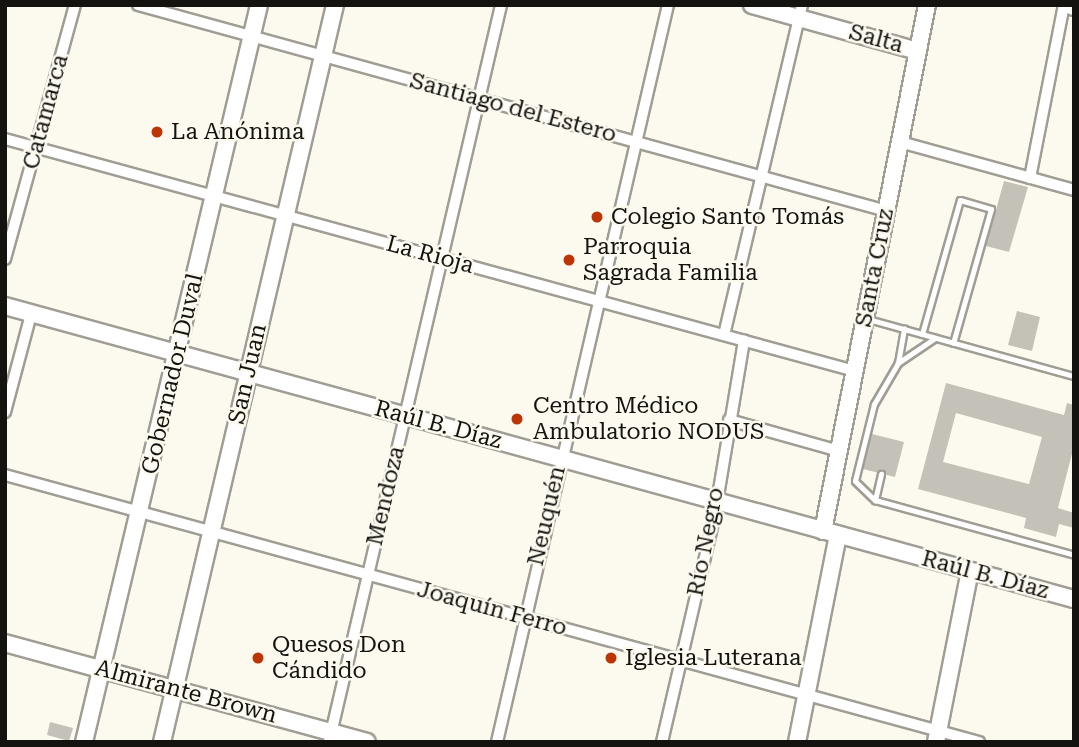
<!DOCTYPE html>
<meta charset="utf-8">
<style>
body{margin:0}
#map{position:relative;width:1079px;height:747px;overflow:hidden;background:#fcfaef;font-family:"Roboto Serif",serif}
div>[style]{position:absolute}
.building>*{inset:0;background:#c4c2b8}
.roads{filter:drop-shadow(2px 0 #9f9d94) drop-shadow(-2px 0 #9f9d94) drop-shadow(0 2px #9f9d94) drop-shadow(0 -2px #9f9d94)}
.lane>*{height:5px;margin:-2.5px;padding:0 2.5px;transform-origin:2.5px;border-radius:2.5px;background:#fff}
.street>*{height:10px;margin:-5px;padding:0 5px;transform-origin:5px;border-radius:5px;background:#fff}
.secondary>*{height:16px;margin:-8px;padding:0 8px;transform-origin:8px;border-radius:8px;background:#fff}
.dots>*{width:19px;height:19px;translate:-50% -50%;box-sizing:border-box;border:4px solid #fcfaef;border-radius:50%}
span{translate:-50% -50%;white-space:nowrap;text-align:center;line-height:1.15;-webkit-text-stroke:5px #fcfaef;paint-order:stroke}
.street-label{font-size:23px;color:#141310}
.poi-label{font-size:23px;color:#141310}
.left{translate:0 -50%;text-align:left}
.frame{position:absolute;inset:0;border:7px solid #141310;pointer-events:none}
</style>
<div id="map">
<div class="building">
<div style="clip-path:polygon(1004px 181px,1028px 187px,1009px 252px,986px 246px)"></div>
<div style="clip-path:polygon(1017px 311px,1040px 317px,1032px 351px,1008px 345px)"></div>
<div style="clip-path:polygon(evenodd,946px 383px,1064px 415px,1067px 403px,1074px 405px,1074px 446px,1058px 508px,1074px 513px,1074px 528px,1059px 524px,1056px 537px,1024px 528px,1026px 518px,918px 489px,946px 383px,956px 413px,1042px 437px,1029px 484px,943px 462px,956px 413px)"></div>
<div style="clip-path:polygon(872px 434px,904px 442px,895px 477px,863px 469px)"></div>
<div style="clip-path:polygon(50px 722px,73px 728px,69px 741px,47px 735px)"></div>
</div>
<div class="roads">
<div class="lane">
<div style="left:868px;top:319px;width:214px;rotate:15.5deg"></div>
<div style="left:922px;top:334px;width:139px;rotate:-74.2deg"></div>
<div style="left:960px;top:200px;width:32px;rotate:16deg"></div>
<div style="left:991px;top:209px;width:139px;rotate:105.8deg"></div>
<div style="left:935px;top:338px;width:45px;rotate:146deg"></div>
<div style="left:898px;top:363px;width:48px;rotate:120.3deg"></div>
<div style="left:874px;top:404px;width:79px;rotate:103.9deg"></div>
<div style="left:855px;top:481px;width:28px;rotate:44deg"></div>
<div style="left:875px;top:500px;width:206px;rotate:15.4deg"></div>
<div style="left:898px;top:363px;width:35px;rotate:-80deg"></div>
<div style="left:875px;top:500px;width:27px;rotate:-77deg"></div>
</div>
<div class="street">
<div style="left:138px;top:5px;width:777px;rotate:15.38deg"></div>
<div style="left:5px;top:139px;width:881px;rotate:15.27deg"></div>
<div style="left:900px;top:142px;width:180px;rotate:15.4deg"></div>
<div style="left:1030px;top:178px;width:176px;rotate:-78.9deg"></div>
<div style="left:5px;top:259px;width:263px;rotate:-74.6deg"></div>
<div style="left:724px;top:335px;width:339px;rotate:-76.7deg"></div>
<div style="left:5px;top:412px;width:101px;rotate:-75.1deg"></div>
<div style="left:729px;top:420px;width:114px;rotate:15.7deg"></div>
<div style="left:5px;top:475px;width:1010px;rotate:15.33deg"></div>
<div style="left:329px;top:742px;width:757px;rotate:-76.86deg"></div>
<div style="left:497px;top:742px;width:757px;rotate:-76.94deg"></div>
<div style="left:662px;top:742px;width:234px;rotate:-76.9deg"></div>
<div style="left:715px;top:514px;width:176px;rotate:-80.5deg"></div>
</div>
<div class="secondary">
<div style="left:752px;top:5px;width:172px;rotate:15.5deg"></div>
<div style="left:1069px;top:5px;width:5px;rotate:22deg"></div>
<div style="left:5px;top:306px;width:1108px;rotate:15.33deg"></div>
<div style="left:823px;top:531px;width:536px;rotate:-78.82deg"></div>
<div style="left:5px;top:643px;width:375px;rotate:15.3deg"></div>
<div style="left:84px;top:742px;width:757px;rotate:-76.64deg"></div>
<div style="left:162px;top:742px;width:757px;rotate:-76.79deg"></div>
<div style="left:797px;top:742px;width:211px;rotate:-78.8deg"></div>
<div style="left:936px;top:742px;width:174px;rotate:-78.8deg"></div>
</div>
</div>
<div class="dots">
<div style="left:157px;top:132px;background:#bd3406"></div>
<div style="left:597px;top:217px;background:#bd3406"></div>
<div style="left:569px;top:260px;background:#bd3406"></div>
<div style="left:517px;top:419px;background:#bd3406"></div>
<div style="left:258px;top:658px;background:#bd3406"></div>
<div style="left:611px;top:658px;background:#bd3406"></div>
</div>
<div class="street-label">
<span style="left:876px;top:39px;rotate:15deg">Salta</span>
<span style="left:513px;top:108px;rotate:15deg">Santiago del Estero</span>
<span style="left:46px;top:112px;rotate:-75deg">Catamarca</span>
<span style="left:430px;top:255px;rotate:15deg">La Rioja</span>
<span style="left:875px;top:268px;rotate:-79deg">Santa Cruz</span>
<span style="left:173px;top:374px;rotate:-77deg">Gobernador Duval</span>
<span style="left:248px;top:374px;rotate:-77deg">San Juan</span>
<span style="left:438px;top:425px;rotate:15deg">Raúl B. Díaz</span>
<span style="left:386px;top:496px;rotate:-77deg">Mendoza</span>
<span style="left:547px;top:516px;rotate:-77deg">Neuquén</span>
<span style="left:706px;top:542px;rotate:-79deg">Río Negro</span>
<span style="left:985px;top:575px;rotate:15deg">Raúl B. Díaz</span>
<span style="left:492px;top:609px;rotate:15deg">Joaquín Ferro</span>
<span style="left:186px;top:692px;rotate:15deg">Almirante Brown</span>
</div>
<div class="poi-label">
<span class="left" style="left:171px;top:132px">La Anónima</span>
<span class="left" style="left:611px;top:217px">Colegio Santo Tomás</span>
<span class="left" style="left:583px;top:260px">Parroquia<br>Sagrada Familia</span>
<span class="left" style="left:533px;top:419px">Centro Médico<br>Ambulatorio NODUS</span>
<span class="left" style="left:272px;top:658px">Quesos Don<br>Cándido</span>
<span class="left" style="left:625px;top:658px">Iglesia Luterana</span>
</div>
<div class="frame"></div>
</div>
